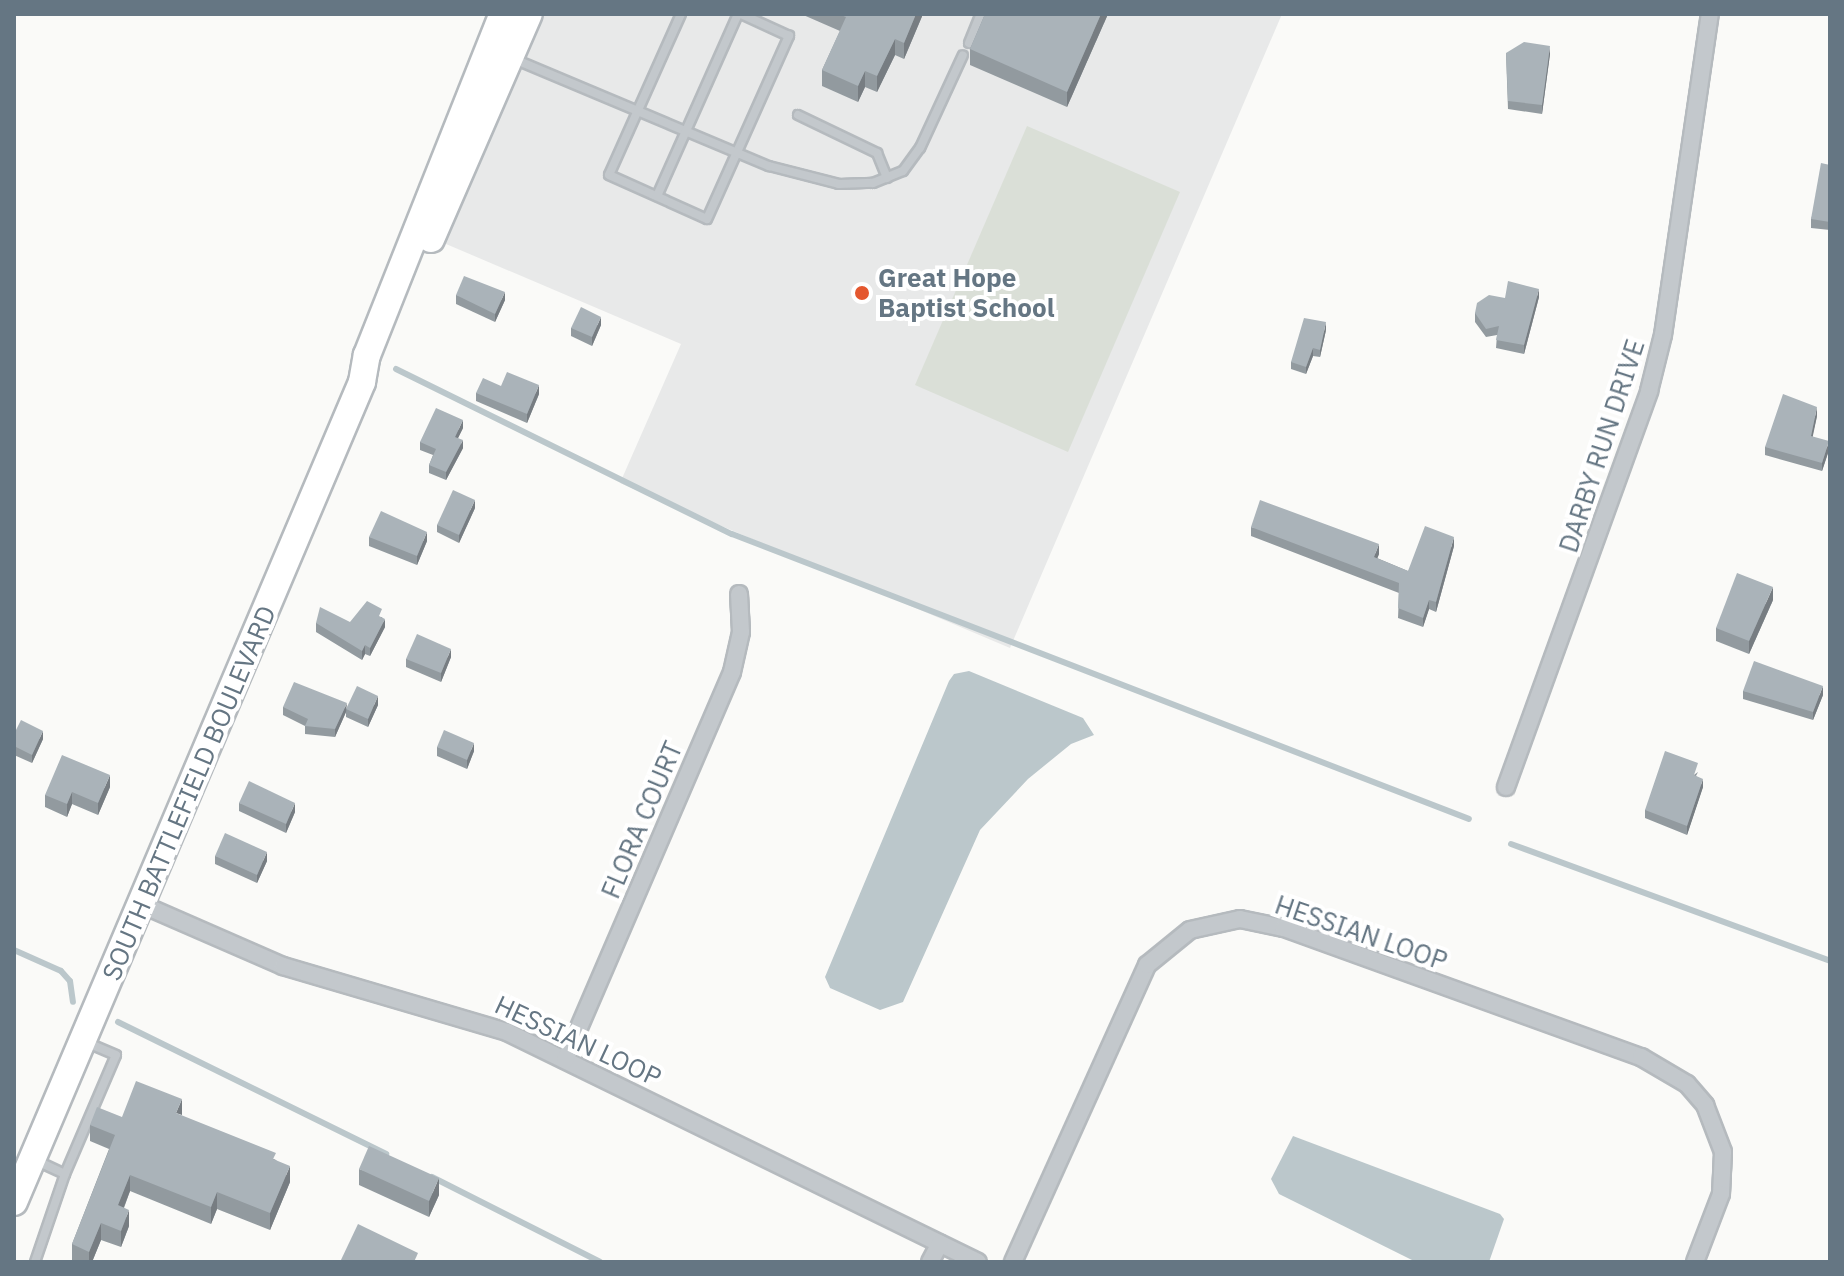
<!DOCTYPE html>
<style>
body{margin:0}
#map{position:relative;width:1844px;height:1276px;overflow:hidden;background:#fafaf8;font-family:"IBM Plex Sans",sans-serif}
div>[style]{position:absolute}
.built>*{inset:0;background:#e8e9e9}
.green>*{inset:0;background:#dadfd7}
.water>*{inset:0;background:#bbc7cb}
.stream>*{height:6px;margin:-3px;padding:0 3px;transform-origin:3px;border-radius:3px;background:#bbc7cb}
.roads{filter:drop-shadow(2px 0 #b5babe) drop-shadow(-2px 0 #b5babe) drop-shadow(0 2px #b5babe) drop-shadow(0 -2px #b5babe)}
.lane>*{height:8px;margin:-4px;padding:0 4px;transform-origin:4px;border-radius:4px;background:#c3c8cc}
.street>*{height:16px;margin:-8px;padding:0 8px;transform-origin:8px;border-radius:8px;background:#c3c8cc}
.primary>*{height:26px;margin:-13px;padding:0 13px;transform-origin:13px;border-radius:13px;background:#fff}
.wall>*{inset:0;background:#929a9f}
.shaded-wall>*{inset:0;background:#777d82}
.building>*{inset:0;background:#aab3b9}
.dots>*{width:22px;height:22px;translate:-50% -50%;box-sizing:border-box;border:4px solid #fff;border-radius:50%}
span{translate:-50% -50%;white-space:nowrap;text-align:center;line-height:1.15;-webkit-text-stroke:8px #fff;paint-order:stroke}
.poi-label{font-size:26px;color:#657683;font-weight:700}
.left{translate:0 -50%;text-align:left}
.street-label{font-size:26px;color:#657683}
.frame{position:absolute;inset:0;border:16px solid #657683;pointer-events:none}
</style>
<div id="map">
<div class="built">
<div style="clip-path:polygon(538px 14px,1282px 14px,1010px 648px,620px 483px,681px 344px,439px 241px)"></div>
</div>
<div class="green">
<div style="clip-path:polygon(1027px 126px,1180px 192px,1068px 452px,915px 385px)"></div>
</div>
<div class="water">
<div style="clip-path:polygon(969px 671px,1083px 718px,1094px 735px,1071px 744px,1028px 779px,980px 830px,903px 1002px,880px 1010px,830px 988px,825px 977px,949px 681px,954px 674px)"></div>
<div style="clip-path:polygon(1293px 1136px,1500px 1214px,1504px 1219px,1489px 1262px,1416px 1262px,1279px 1194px,1271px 1179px)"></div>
</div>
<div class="stream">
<div style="left:396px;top:369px;width:374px;rotate:26.2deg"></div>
<div style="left:732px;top:534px;width:790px;rotate:21.14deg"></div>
<div style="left:1511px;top:844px;width:340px;rotate:20.1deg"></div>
<div style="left:14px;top:950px;width:51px;rotate:24.1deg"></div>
<div style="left:61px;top:971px;width:13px;rotate:48deg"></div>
<div style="left:70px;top:981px;width:21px;rotate:82deg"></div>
<div style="left:118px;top:1022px;width:299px;rotate:26.2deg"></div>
<div style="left:432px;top:1177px;width:188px;rotate:26.8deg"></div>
</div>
<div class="roads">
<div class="lane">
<div style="left:681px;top:14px;width:176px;rotate:114.1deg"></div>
<div style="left:609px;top:175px;width:107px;rotate:24.2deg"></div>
<div style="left:707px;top:219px;width:201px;rotate:-65.9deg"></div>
<div style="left:789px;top:36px;width:53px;rotate:-155.4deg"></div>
<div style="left:969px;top:43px;width:31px;rotate:-68deg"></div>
<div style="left:514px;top:59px;width:277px;rotate:22.8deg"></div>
<div style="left:769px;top:166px;width:72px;rotate:14.4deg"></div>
<div style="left:839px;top:184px;width:34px;rotate:-2deg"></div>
<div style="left:873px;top:183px;width:32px;rotate:-22deg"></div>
<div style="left:903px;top:171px;width:29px;rotate:-54deg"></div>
<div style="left:920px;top:148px;width:102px;rotate:-65.2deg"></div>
<div style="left:798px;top:115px;width:88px;rotate:25.7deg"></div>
<div style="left:877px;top:153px;width:27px;rotate:68deg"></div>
<div style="left:657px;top:196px;width:199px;rotate:-66deg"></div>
<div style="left:37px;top:1161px;width:31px;rotate:25deg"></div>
<div style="left:65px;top:1174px;width:129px;rotate:-66.8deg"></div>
<div style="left:116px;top:1055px;width:30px;rotate:-157deg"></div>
<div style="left:35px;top:1262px;width:93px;rotate:-71.2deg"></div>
</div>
<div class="street">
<div style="left:1506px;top:787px;width:421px;rotate:-70.1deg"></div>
<div style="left:1649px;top:391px;width:58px;rotate:-76deg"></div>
<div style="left:1663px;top:335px;width:324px;rotate:-81.7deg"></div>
<div style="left:141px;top:904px;width:155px;rotate:23.6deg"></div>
<div style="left:283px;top:966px;width:234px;rotate:16.4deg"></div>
<div style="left:507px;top:1032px;width:524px;rotate:26.03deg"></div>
<div style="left:565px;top:1060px;width:422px;rotate:-66.7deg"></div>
<div style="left:732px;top:672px;width:41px;rotate:-77.3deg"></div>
<div style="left:741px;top:632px;width:38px;rotate:-93deg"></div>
<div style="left:930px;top:1262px;width:21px;rotate:-62deg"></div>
<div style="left:1013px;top:1262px;width:326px;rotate:-65.7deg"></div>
<div style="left:1147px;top:965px;width:55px;rotate:-39.1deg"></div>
<div style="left:1190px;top:930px;width:51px;rotate:-12.4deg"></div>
<div style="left:1240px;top:919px;width:45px;rotate:11.6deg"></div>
<div style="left:1284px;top:928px;width:380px;rotate:19.9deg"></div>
<div style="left:1641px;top:1057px;width:53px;rotate:30.4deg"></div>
<div style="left:1687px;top:1084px;width:28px;rotate:49deg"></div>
<div style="left:1705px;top:1105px;width:50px;rotate:69deg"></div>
<div style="left:1723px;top:1152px;width:42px;rotate:92.7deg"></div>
<div style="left:1721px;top:1194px;width:73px;rotate:110.9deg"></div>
</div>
<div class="primary">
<div style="left:431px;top:239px;width:245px;rotate:-66.5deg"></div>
<div style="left:14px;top:1202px;width:891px;rotate:-67deg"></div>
<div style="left:362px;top:382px;width:27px;rotate:-80deg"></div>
<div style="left:367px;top:355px;width:367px;rotate:-68.3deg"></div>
</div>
</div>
<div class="wall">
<div style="clip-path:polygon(801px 14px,923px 14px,904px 59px,895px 55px,877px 92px,865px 87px,858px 102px,822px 86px,822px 70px,840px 31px)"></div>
<div style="clip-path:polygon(985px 14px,1108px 14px,1067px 107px,970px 65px,970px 49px)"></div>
<div style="clip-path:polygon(1506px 53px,1550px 54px,1542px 114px,1508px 109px)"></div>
<div style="clip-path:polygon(1830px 165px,1830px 230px,1811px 228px,1811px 219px)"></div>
<div style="clip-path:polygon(456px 295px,505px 300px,495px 322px,456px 304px)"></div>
<div style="clip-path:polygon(1539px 297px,1524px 354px,1496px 348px,1497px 335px,1486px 337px,1475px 322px,1475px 313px,1505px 298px)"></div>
<div style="clip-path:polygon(601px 325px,592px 346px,571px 336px,571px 328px)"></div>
<div style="clip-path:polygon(1326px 330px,1320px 357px,1313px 356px,1306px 374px,1291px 369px,1291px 362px)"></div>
<div style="clip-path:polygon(501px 386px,539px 394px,527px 423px,476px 401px,476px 393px)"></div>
<div style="clip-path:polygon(1817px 416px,1812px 437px,1829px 450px,1822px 471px,1765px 455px,1765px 447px)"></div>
<div style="clip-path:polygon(463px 428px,458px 438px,463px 448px,446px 480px,429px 473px,429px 465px,433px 455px,420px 450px,420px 442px)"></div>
<div style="clip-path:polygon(475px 508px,459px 543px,437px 532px,437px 525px)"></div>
<div style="clip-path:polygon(1251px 527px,1379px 554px,1377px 558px,1408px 571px,1454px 546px,1436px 612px,1429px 609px,1423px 627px,1398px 618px,1399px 593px,1251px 536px)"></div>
<div style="clip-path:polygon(369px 537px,427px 541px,417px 565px,369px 546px)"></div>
<div style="clip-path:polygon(1773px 600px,1749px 654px,1716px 641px,1716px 628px)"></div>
<div style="clip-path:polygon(382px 617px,385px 627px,370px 656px,365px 654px,362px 660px,316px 632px,316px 623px,350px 622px)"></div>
<div style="clip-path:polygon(451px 657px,441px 682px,406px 667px,406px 659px)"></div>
<div style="clip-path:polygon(1743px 691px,1823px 695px,1813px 720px,1743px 699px)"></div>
<div style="clip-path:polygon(378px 705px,368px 727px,346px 717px,346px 712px,335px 737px,305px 734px,305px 726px,283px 715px,283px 707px,347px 708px)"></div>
<div style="clip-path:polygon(14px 734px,43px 739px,32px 763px,14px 755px)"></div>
<div style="clip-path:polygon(437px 747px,474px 751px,467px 769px,437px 756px)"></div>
<div style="clip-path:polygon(1698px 772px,1696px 776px,1703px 787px,1687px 835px,1645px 818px,1645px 810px)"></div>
<div style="clip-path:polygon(110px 787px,98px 815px,72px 804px,67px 817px,45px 807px,45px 795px)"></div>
<div style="clip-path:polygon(239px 803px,295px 812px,286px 833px,239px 811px)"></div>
<div style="clip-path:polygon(215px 856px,267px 861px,257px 883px,215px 864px)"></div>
<div style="clip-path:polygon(181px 1116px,276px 1160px,290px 1182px,270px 1230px,217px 1209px,211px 1224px,130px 1191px,124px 1208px,129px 1226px,121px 1247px,101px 1240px,92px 1262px,75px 1262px,72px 1261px,72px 1244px,109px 1149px,90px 1141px,90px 1125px,122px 1117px)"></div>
<div style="clip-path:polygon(359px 1169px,439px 1195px,429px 1217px,359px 1185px)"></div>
</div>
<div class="shaded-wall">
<div style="clip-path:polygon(916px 14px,923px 14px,904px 59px,904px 43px)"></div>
<div style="clip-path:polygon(1101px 14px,1108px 14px,1067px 107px,1067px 92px)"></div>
<div style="clip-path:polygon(895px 39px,895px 55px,877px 92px,877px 76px)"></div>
<div style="clip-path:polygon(1550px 46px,1550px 54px,1542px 114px,1542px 105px)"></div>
<div style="clip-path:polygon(865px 71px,865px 87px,858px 102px,858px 86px)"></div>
<div style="clip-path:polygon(1539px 289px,1539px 297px,1524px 354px,1524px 345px)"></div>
<div style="clip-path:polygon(505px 292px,505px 300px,495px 322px,495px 314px)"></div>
<div style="clip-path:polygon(601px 317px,601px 325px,592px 346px,592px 337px)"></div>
<div style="clip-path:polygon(1326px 322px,1326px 330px,1320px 357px,1320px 350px)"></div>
<div style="clip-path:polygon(1313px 348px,1313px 356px,1306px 374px,1306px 367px)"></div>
<div style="clip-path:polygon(539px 385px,539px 394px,527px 423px,527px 414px)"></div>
<div style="clip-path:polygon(1817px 407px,1817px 416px,1811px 445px,1811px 436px)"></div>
<div style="clip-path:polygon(463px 420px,463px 428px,455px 444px,455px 437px)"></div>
<div style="clip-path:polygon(463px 440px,463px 448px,446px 480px,446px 472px)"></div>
<div style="clip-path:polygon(1829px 441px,1829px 450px,1822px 471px,1822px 463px)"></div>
<div style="clip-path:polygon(475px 500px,475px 508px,459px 543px,459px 535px)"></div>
<div style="clip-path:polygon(427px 532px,427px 541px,417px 565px,417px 556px)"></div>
<div style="clip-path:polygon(1454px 537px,1454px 546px,1436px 612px,1436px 602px)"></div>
<div style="clip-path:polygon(1379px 544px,1379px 554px,1374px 567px,1374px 557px)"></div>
<div style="clip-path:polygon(1773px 587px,1773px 600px,1749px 654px,1749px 641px)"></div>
<div style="clip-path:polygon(1429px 600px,1429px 609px,1423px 627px,1423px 618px)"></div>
<div style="clip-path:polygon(385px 619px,385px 627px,370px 656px,370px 648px)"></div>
<div style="clip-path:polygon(365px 645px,365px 654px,362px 660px,362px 651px)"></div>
<div style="clip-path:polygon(451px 649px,451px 657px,441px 682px,441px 673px)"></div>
<div style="clip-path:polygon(1823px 686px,1823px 695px,1813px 720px,1813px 712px)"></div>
<div style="clip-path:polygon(378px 696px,378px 705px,368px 727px,368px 719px)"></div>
<div style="clip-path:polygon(347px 703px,346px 712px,335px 737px,335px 729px)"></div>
<div style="clip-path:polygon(43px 731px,43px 739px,32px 763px,32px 755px)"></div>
<div style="clip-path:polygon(474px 743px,474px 751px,467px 769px,467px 760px)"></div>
<div style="clip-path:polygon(110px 775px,110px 787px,98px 815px,98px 803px)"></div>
<div style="clip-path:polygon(1703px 779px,1703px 787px,1687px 835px,1687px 826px)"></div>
<div style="clip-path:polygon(72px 792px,72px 804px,67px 817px,67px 804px)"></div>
<div style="clip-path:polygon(295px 803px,295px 812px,286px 833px,286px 824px)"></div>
<div style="clip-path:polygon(267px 852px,267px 861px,257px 883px,257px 875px)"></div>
<div style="clip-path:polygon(182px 1099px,182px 1115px,176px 1113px)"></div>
<div style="clip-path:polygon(290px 1166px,290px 1182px,270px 1230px,270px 1213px)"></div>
<div style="clip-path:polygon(130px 1175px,130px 1191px,118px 1222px,118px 1205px)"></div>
<div style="clip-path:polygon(439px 1178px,439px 1195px,429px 1217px,429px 1201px)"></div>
<div style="clip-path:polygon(217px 1192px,217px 1209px,211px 1224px,211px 1207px)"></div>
<div style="clip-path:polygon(129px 1210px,129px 1226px,121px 1247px,121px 1231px)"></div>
<div style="clip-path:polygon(101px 1223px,101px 1240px,92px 1262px,89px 1262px,89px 1252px)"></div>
</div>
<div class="building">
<div style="clip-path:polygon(838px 14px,916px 14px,904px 43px,895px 39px,877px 76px,865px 71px,858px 86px,822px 70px,846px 17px)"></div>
<div style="clip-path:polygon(985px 14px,1101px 14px,1067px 92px,970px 49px)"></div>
<div style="clip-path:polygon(1524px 42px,1550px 46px,1542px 105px,1508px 101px,1506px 53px)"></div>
<div style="clip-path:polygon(1821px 163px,1830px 165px,1830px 222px,1811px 219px)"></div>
<div style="clip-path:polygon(464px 276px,505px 292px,495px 314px,456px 295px)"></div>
<div style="clip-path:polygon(1508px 281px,1539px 289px,1524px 345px,1496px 340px,1499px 326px,1486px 329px,1475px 313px,1477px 303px,1489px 295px,1505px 298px)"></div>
<div style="clip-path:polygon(581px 307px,601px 317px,592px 337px,571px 328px)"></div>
<div style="clip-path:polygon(1304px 318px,1326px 322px,1320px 350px,1313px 348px,1306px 367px,1291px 362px)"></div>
<div style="clip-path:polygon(507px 372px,539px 385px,527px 414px,476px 393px,483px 378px,501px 386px)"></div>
<div style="clip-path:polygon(1783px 394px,1817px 407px,1811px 436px,1829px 441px,1822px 463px,1765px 447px)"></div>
<div style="clip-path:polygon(436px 408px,463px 420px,455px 437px,463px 440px,446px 472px,429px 465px,436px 449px,420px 442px)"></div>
<div style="clip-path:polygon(453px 490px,475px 500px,459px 535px,437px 525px)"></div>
<div style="clip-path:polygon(1260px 500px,1379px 544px,1374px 557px,1408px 571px,1425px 526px,1454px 537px,1436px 602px,1429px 600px,1423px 618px,1398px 608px,1399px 583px,1251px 527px)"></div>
<div style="clip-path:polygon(381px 511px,427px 532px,417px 556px,369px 537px)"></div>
<div style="clip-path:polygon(1737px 573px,1773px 587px,1749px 641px,1716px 628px)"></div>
<div style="clip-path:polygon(367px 601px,382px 609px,379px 616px,385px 619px,370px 648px,365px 645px,362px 651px,316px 623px,320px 607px,350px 622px)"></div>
<div style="clip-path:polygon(417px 634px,451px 649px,441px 673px,406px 659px)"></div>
<div style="clip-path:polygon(1754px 661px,1823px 686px,1813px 712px,1743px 691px)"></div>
<div style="clip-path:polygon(294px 682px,347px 703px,335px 729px,305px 726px,308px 719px,283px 707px)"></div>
<div style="clip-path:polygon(357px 686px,378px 696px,368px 719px,346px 709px)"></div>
<div style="clip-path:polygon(21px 720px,43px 731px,32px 755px,14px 746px,14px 734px)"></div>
<div style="clip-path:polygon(444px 730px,474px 743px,467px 760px,437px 747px)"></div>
<div style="clip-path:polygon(1665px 751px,1698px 763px,1694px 775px,1703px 779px,1687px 826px,1645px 810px)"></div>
<div style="clip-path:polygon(62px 755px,110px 775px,98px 803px,72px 792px,67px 804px,45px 795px)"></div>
<div style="clip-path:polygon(249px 781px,295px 803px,286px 824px,239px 803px)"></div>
<div style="clip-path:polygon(225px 833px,267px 852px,257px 875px,215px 856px)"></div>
<div style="clip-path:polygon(136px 1081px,182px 1099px,176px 1113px,276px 1153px,273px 1159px,290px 1166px,270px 1213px,217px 1192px,211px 1207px,130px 1175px,118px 1205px,129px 1210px,121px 1231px,101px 1223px,89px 1252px,72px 1244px,115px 1135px,90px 1125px,97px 1107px,122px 1117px)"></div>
<div style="clip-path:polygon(369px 1146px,439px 1178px,429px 1201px,359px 1169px)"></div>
<div style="clip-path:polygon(358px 1224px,418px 1253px,414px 1262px,340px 1262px)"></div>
</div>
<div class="dots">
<div style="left:862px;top:293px;background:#e4572e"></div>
</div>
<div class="poi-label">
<span class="left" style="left:878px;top:293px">Great Hope<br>Baptist School</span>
</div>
<div class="street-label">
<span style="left:1602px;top:446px;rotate:-72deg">DARBY RUN DRIVE</span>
<span style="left:189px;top:793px;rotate:-67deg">SOUTH BATTLEFIELD BOULEVARD</span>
<span style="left:642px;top:820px;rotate:-67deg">FLORA COURT</span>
<span style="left:1361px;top:933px;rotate:19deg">HESSIAN LOOP</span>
<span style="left:578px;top:1041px;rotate:25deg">HESSIAN LOOP</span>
</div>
<div class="frame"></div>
</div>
